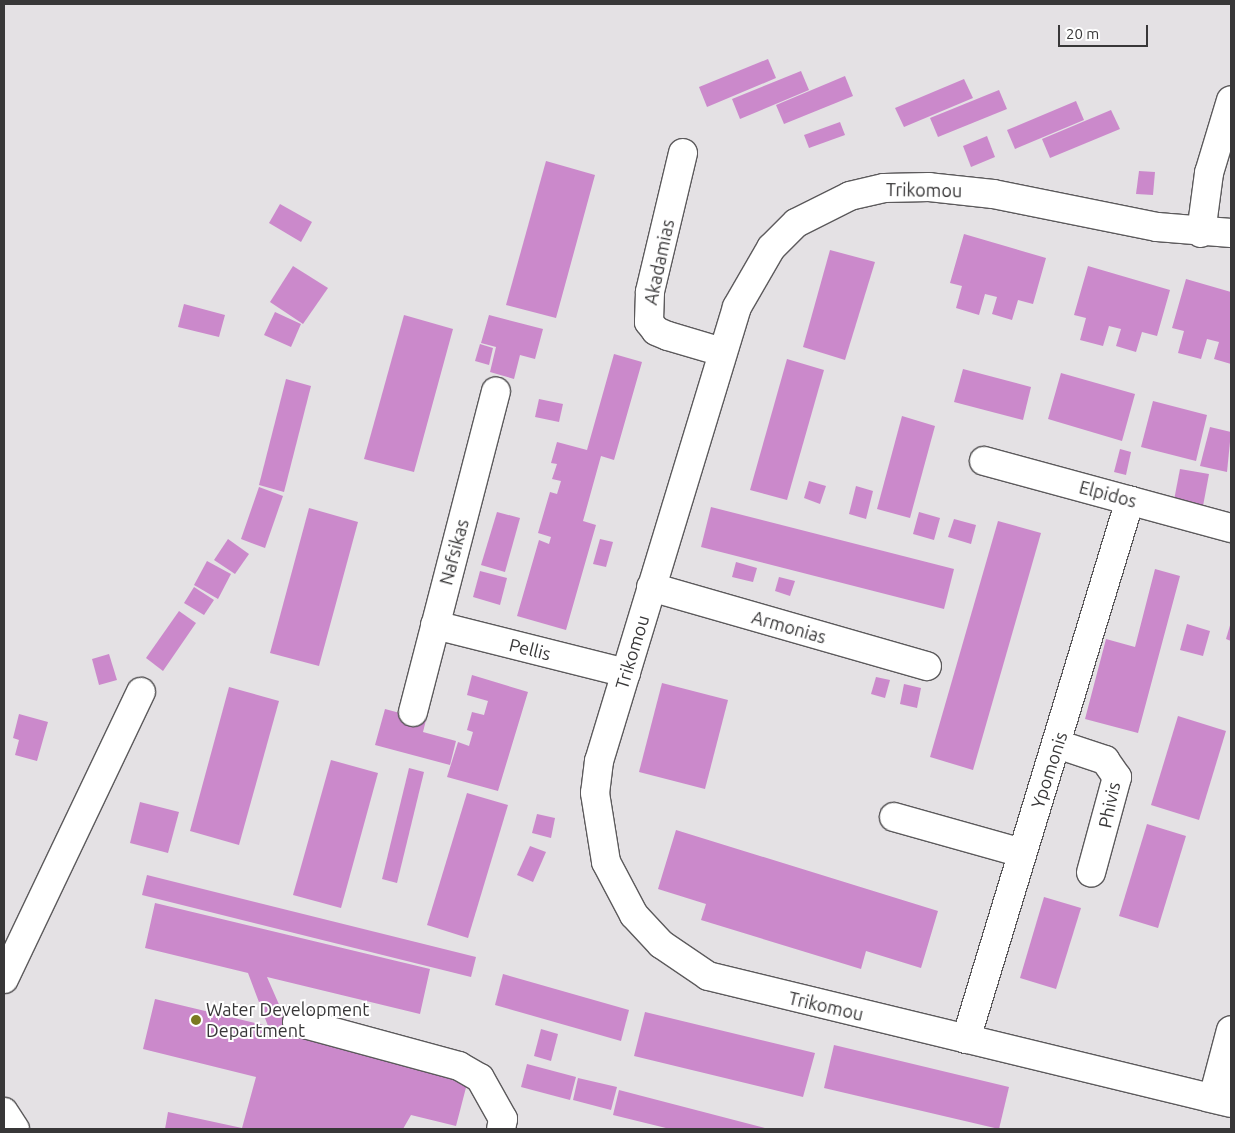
<!DOCTYPE html>
<style>
body{margin:0}
#map{position:relative;width:1235px;height:1133px;overflow:hidden;background:#e4e1e4;font-family:Ubuntu,sans-serif}
div>[style]{position:absolute}
.building>*{inset:0;background:#cb89cb}
.roads{filter:drop-shadow(1px 0 #5c5a5c) drop-shadow(-1px 0 #5c5a5c) drop-shadow(0 1px #5c5a5c) drop-shadow(0 -1px #5c5a5c)}
.minor>*{height:28px;margin:-14px;padding:0 14px;transform-origin:14px;border-radius:14px;background:#fff}
.dots>*{width:14px;height:14px;translate:-50% -50%;box-sizing:border-box;border:2px solid #fff;border-radius:50%}
span{translate:-50% -50%;white-space:nowrap;text-align:center;line-height:1.15;-webkit-text-stroke:4px #fff;paint-order:stroke}
.street-label{font-size:18px;color:#383738}
.poi-label{font-size:18px;color:#383738}
.left{translate:0 -50%;text-align:left}
.frame{position:absolute;inset:0;border:5px solid #383738;pointer-events:none}
.scale{position:absolute;left:1058px;top:25px;width:90px;height:22px;box-sizing:border-box;border:2px solid #383738;border-top:0;padding-left:6px;font-size:15px;line-height:18px;white-space:nowrap;color:#383738;-webkit-text-stroke:4px #fff;paint-order:stroke}
</style>
<div id="map">
<div class="building">
<div style="clip-path:polygon(768px 59px,776px 78px,707px 107px,699px 87px)"></div>
<div style="clip-path:polygon(801px 71px,809px 90px,740px 119px,732px 99px)"></div>
<div style="clip-path:polygon(845px 76px,853px 96px,784px 124px,776px 105px)"></div>
<div style="clip-path:polygon(964px 79px,973px 98px,904px 127px,895px 108px)"></div>
<div style="clip-path:polygon(999px 90px,1007px 109px,938px 137px,930px 118px)"></div>
<div style="clip-path:polygon(1076px 101px,1084px 120px,1015px 149px,1007px 130px)"></div>
<div style="clip-path:polygon(1111px 110px,1120px 129px,1050px 158px,1042px 139px)"></div>
<div style="clip-path:polygon(840px 122px,845px 135px,809px 148px,804px 135px)"></div>
<div style="clip-path:polygon(987px 136px,995px 157px,971px 167px,963px 146px)"></div>
<div style="clip-path:polygon(546px 161px,595px 175px,556px 318px,506px 305px)"></div>
<div style="clip-path:polygon(1139px 171px,1155px 172px,1153px 195px,1136px 194px)"></div>
<div style="clip-path:polygon(280px 204px,312px 222px,301px 242px,269px 223px)"></div>
<div style="clip-path:polygon(964px 234px,1046px 258px,1033px 304px,1018px 300px,1012px 320px,992px 314px,997px 297px,985px 294px,979px 315px,956px 308px,962px 286px,950px 283px)"></div>
<div style="clip-path:polygon(830px 250px,875px 262px,845px 360px,803px 347px)"></div>
<div style="clip-path:polygon(293px 266px,328px 288px,303px 324px,270px 302px)"></div>
<div style="clip-path:polygon(1088px 266px,1170px 290px,1157px 336px,1142px 332px,1136px 352px,1116px 346px,1121px 329px,1109px 326px,1103px 346px,1080px 340px,1086px 318px,1074px 315px)"></div>
<div style="clip-path:polygon(1186px 279px,1231px 292px,1231px 364px,1214px 359px,1219px 342px,1207px 339px,1201px 359px,1178px 353px,1184px 331px,1172px 328px)"></div>
<div style="clip-path:polygon(184px 304px,225px 315px,219px 337px,178px 327px)"></div>
<div style="clip-path:polygon(275px 312px,301px 324px,291px 347px,264px 335px)"></div>
<div style="clip-path:polygon(404px 315px,453px 329px,414px 472px,364px 459px)"></div>
<div style="clip-path:polygon(489px 315px,543px 329px,535px 359px,520px 355px,514px 379px,490px 372px,496px 347px,481px 343px)"></div>
<div style="clip-path:polygon(480px 344px,493px 348px,489px 365px,475px 361px)"></div>
<div style="clip-path:polygon(614px 354px,642px 362px,614px 460px,601px 456px,583px 521px,596px 525px,566px 630px,517px 616px,539px 540px,549px 544px,551px 537px,538px 533px,550px 492px,557px 494px,561px 481px,552px 479px,557px 464px,551px 463px,557px 442px,587px 450px)"></div>
<div style="clip-path:polygon(787px 359px,824px 370px,787px 500px,750px 490px)"></div>
<div style="clip-path:polygon(963px 369px,1031px 387px,1023px 420px,954px 402px)"></div>
<div style="clip-path:polygon(1061px 373px,1135px 394px,1122px 441px,1048px 419px)"></div>
<div style="clip-path:polygon(286px 379px,311px 386px,284px 492px,259px 485px)"></div>
<div style="clip-path:polygon(539px 399px,563px 404px,559px 422px,535px 417px)"></div>
<div style="clip-path:polygon(1153px 401px,1207px 415px,1196px 461px,1141px 447px)"></div>
<div style="clip-path:polygon(902px 416px,935px 426px,910px 518px,877px 509px)"></div>
<div style="clip-path:polygon(1210px 427px,1231px 432px,1227px 472px,1200px 466px)"></div>
<div style="clip-path:polygon(1120px 449px,1131px 452px,1126px 475px,1114px 472px)"></div>
<div style="clip-path:polygon(1180px 469px,1209px 474px,1203px 506px,1174px 500px)"></div>
<div style="clip-path:polygon(809px 481px,826px 486px,820px 504px,804px 498px)"></div>
<div style="clip-path:polygon(856px 486px,873px 491px,866px 519px,849px 514px)"></div>
<div style="clip-path:polygon(259px 487px,283px 496px,265px 548px,241px 539px)"></div>
<div style="clip-path:polygon(711px 507px,954px 569px,944px 609px,701px 547px)"></div>
<div style="clip-path:polygon(309px 508px,358px 522px,319px 666px,270px 653px)"></div>
<div style="clip-path:polygon(497px 512px,520px 518px,505px 572px,481px 565px)"></div>
<div style="clip-path:polygon(919px 512px,940px 518px,934px 540px,913px 534px)"></div>
<div style="clip-path:polygon(954px 519px,976px 525px,971px 544px,948px 537px)"></div>
<div style="clip-path:polygon(998px 521px,1041px 533px,973px 770px,930px 757px)"></div>
<div style="clip-path:polygon(228px 539px,249px 554px,235px 574px,214px 560px)"></div>
<div style="clip-path:polygon(600px 539px,613px 542px,606px 567px,593px 564px)"></div>
<div style="clip-path:polygon(207px 561px,231px 574px,218px 599px,194px 585px)"></div>
<div style="clip-path:polygon(736px 562px,757px 568px,753px 582px,732px 577px)"></div>
<div style="clip-path:polygon(1155px 569px,1180px 576px,1138px 733px,1085px 719px,1106px 639px,1135px 647px)"></div>
<div style="clip-path:polygon(480px 571px,507px 578px,500px 605px,473px 597px)"></div>
<div style="clip-path:polygon(779px 577px,795px 581px,790px 596px,775px 591px)"></div>
<div style="clip-path:polygon(194px 587px,214px 600px,204px 615px,184px 603px)"></div>
<div style="clip-path:polygon(179px 611px,196px 623px,163px 671px,146px 658px)"></div>
<div style="clip-path:polygon(1231px 622px,1231px 641px,1226px 639px)"></div>
<div style="clip-path:polygon(1187px 624px,1210px 631px,1203px 656px,1180px 650px)"></div>
<div style="clip-path:polygon(109px 654px,117px 680px,99px 685px,92px 659px)"></div>
<div style="clip-path:polygon(472px 675px,528px 692px,498px 791px,447px 777px,458px 742px,469px 746px,473px 732px,467px 730px,472px 712px,484px 715px,488px 701px,467px 695px)"></div>
<div style="clip-path:polygon(876px 677px,890px 680px,885px 698px,871px 694px)"></div>
<div style="clip-path:polygon(662px 683px,728px 700px,705px 789px,639px 772px)"></div>
<div style="clip-path:polygon(904px 684px,921px 688px,917px 708px,900px 704px)"></div>
<div style="clip-path:polygon(229px 687px,279px 701px,239px 845px,190px 831px)"></div>
<div style="clip-path:polygon(385px 709px,426px 720px,423px 732px,456px 741px,450px 765px,375px 745px)"></div>
<div style="clip-path:polygon(19px 714px,48px 722px,37px 761px,15px 755px,19px 740px,13px 738px)"></div>
<div style="clip-path:polygon(1178px 716px,1226px 731px,1199px 820px,1151px 805px)"></div>
<div style="clip-path:polygon(331px 760px,378px 773px,341px 908px,293px 895px)"></div>
<div style="clip-path:polygon(409px 768px,424px 772px,397px 883px,382px 879px)"></div>
<div style="clip-path:polygon(467px 793px,508px 805px,468px 938px,427px 925px)"></div>
<div style="clip-path:polygon(140px 802px,179px 812px,168px 853px,130px 843px)"></div>
<div style="clip-path:polygon(537px 814px,555px 818px,551px 838px,532px 833px)"></div>
<div style="clip-path:polygon(1147px 824px,1186px 836px,1158px 928px,1119px 916px)"></div>
<div style="clip-path:polygon(676px 830px,938px 911px,921px 968px,866px 951px,861px 969px,701px 920px,706px 904px,658px 889px)"></div>
<div style="clip-path:polygon(530px 846px,546px 852px,533px 882px,517px 875px)"></div>
<div style="clip-path:polygon(147px 875px,476px 957px,471px 977px,142px 895px)"></div>
<div style="clip-path:polygon(1044px 897px,1081px 908px,1056px 989px,1020px 978px)"></div>
<div style="clip-path:polygon(155px 903px,430px 969px,420px 1014px,267px 977px,291px 1032px,469px 1076px,456px 1126px,411px 1115px,403px 1129px,165px 1129px,168px 1112px,242px 1128px,256px 1077px,143px 1049px,155px 999px,268px 1026px,248px 973px,145px 948px)"></div>
<div style="clip-path:polygon(503px 974px,629px 1010px,621px 1041px,495px 1005px)"></div>
<div style="clip-path:polygon(645px 1012px,815px 1053px,803px 1097px,634px 1056px)"></div>
<div style="clip-path:polygon(541px 1029px,558px 1034px,551px 1061px,534px 1056px)"></div>
<div style="clip-path:polygon(834px 1045px,1009px 1087px,999px 1129px,824px 1088px)"></div>
<div style="clip-path:polygon(527px 1064px,576px 1077px,570px 1100px,521px 1087px)"></div>
<div style="clip-path:polygon(578px 1078px,617px 1087px,611px 1110px,573px 1100px)"></div>
<div style="clip-path:polygon(619px 1090px,769px 1129px,670px 1129px,613px 1115px)"></div>
</div>
<div class="roads">
<div class="minor">
<div style="left:683px;top:153px;width:143px;rotate:103.4deg"></div>
<div style="left:650px;top:292px;width:30px;rotate:92deg"></div>
<div style="left:649px;top:322px;width:11px;rotate:52deg"></div>
<div style="left:656px;top:331px;width:13px;rotate:23deg"></div>
<div style="left:668px;top:336px;width:56px;rotate:16.5deg"></div>
<div style="left:1201px;top:233px;width:61px;rotate:-82.4deg"></div>
<div style="left:1209px;top:173px;width:76px;rotate:-73.2deg"></div>
<div style="left:1231px;top:233px;width:74px;rotate:-175.4deg"></div>
<div style="left:1157px;top:227px;width:167px;rotate:-168.6deg"></div>
<div style="left:993px;top:194px;width:64px;rotate:-173.8deg"></div>
<div style="left:929px;top:187px;width:45px;rotate:178.7deg"></div>
<div style="left:884px;top:188px;width:35px;rotate:167deg"></div>
<div style="left:850px;top:196px;width:60px;rotate:153.4deg"></div>
<div style="left:796px;top:223px;width:35px;rotate:135deg"></div>
<div style="left:771px;top:248px;width:68px;rotate:120deg"></div>
<div style="left:737px;top:307px;width:475px;rotate:106.9deg"></div>
<div style="left:599px;top:761px;width:32px;rotate:97deg"></div>
<div style="left:595px;top:793px;width:70px;rotate:80.9deg"></div>
<div style="left:606px;top:862px;width:60px;rotate:62.2deg"></div>
<div style="left:634px;top:915px;width:40px;rotate:47deg"></div>
<div style="left:661px;top:944px;width:57px;rotate:34.2deg"></div>
<div style="left:708px;top:976px;width:538px;rotate:13.65deg"></div>
<div style="left:984px;top:461px;width:256px;rotate:15.2deg"></div>
<div style="left:651px;top:587px;width:287px;rotate:16deg"></div>
<div style="left:435px;top:625px;width:197px;rotate:14.1deg"></div>
<div style="left:413px;top:712px;width:331px;rotate:-75.5deg"></div>
<div style="left:1057px;top:744px;width:51px;rotate:18.4deg"></div>
<div style="left:1105px;top:760px;width:21px;rotate:55deg"></div>
<div style="left:1117px;top:777px;width:99px;rotate:105.2deg"></div>
<div style="left:894px;top:817px;width:133px;rotate:15.7deg"></div>
<div style="left:4px;top:979px;width:318px;rotate:-64.5deg"></div>
<div style="left:297px;top:1022px;width:168px;rotate:15.2deg"></div>
<div style="left:459px;top:1066px;width:24px;rotate:30deg"></div>
<div style="left:480px;top:1078px;width:47px;rotate:60.7deg"></div>
<div style="left:503px;top:1119px;width:10px;rotate:101deg"></div>
<div style="left:966px;top:1039px;width:563px;rotate:-73.08deg"></div>
<div style="left:1213px;top:1098px;width:70px;rotate:-75.2deg"></div>
<div style="left:4px;top:1112px;width:20px;rotate:57deg"></div>
</div>
</div>
<div class="dots">
<div style="left:196px;top:1020px;background:#7a7921"></div>
</div>
<div class="street-label">
<span style="left:924px;top:190px;rotate:1deg">Trikomou</span>
<span style="left:659px;top:262px;rotate:-78deg">Akadamias</span>
<span style="left:1108px;top:494px;rotate:15deg">Elpidos</span>
<span style="left:454px;top:552px;rotate:-75deg">Nafsikas</span>
<span style="left:789px;top:627px;rotate:16deg">Armonias</span>
<span style="left:530px;top:649px;rotate:14deg">Pellis</span>
<span style="left:632px;top:652px;rotate:-73deg">Trikomou</span>
<span style="left:1049px;top:770px;rotate:-72deg">Ypomonis</span>
<span style="left:1109px;top:805px;rotate:-78deg">Phivis</span>
<span style="left:826px;top:1006px;rotate:13deg">Trikomou</span>
</div>
<div class="poi-label">
<span class="left" style="left:206px;top:1020px">Water Development<br>Department</span>
</div>
<div class="frame"></div>
<div class="scale">20 m</div>
</div>
